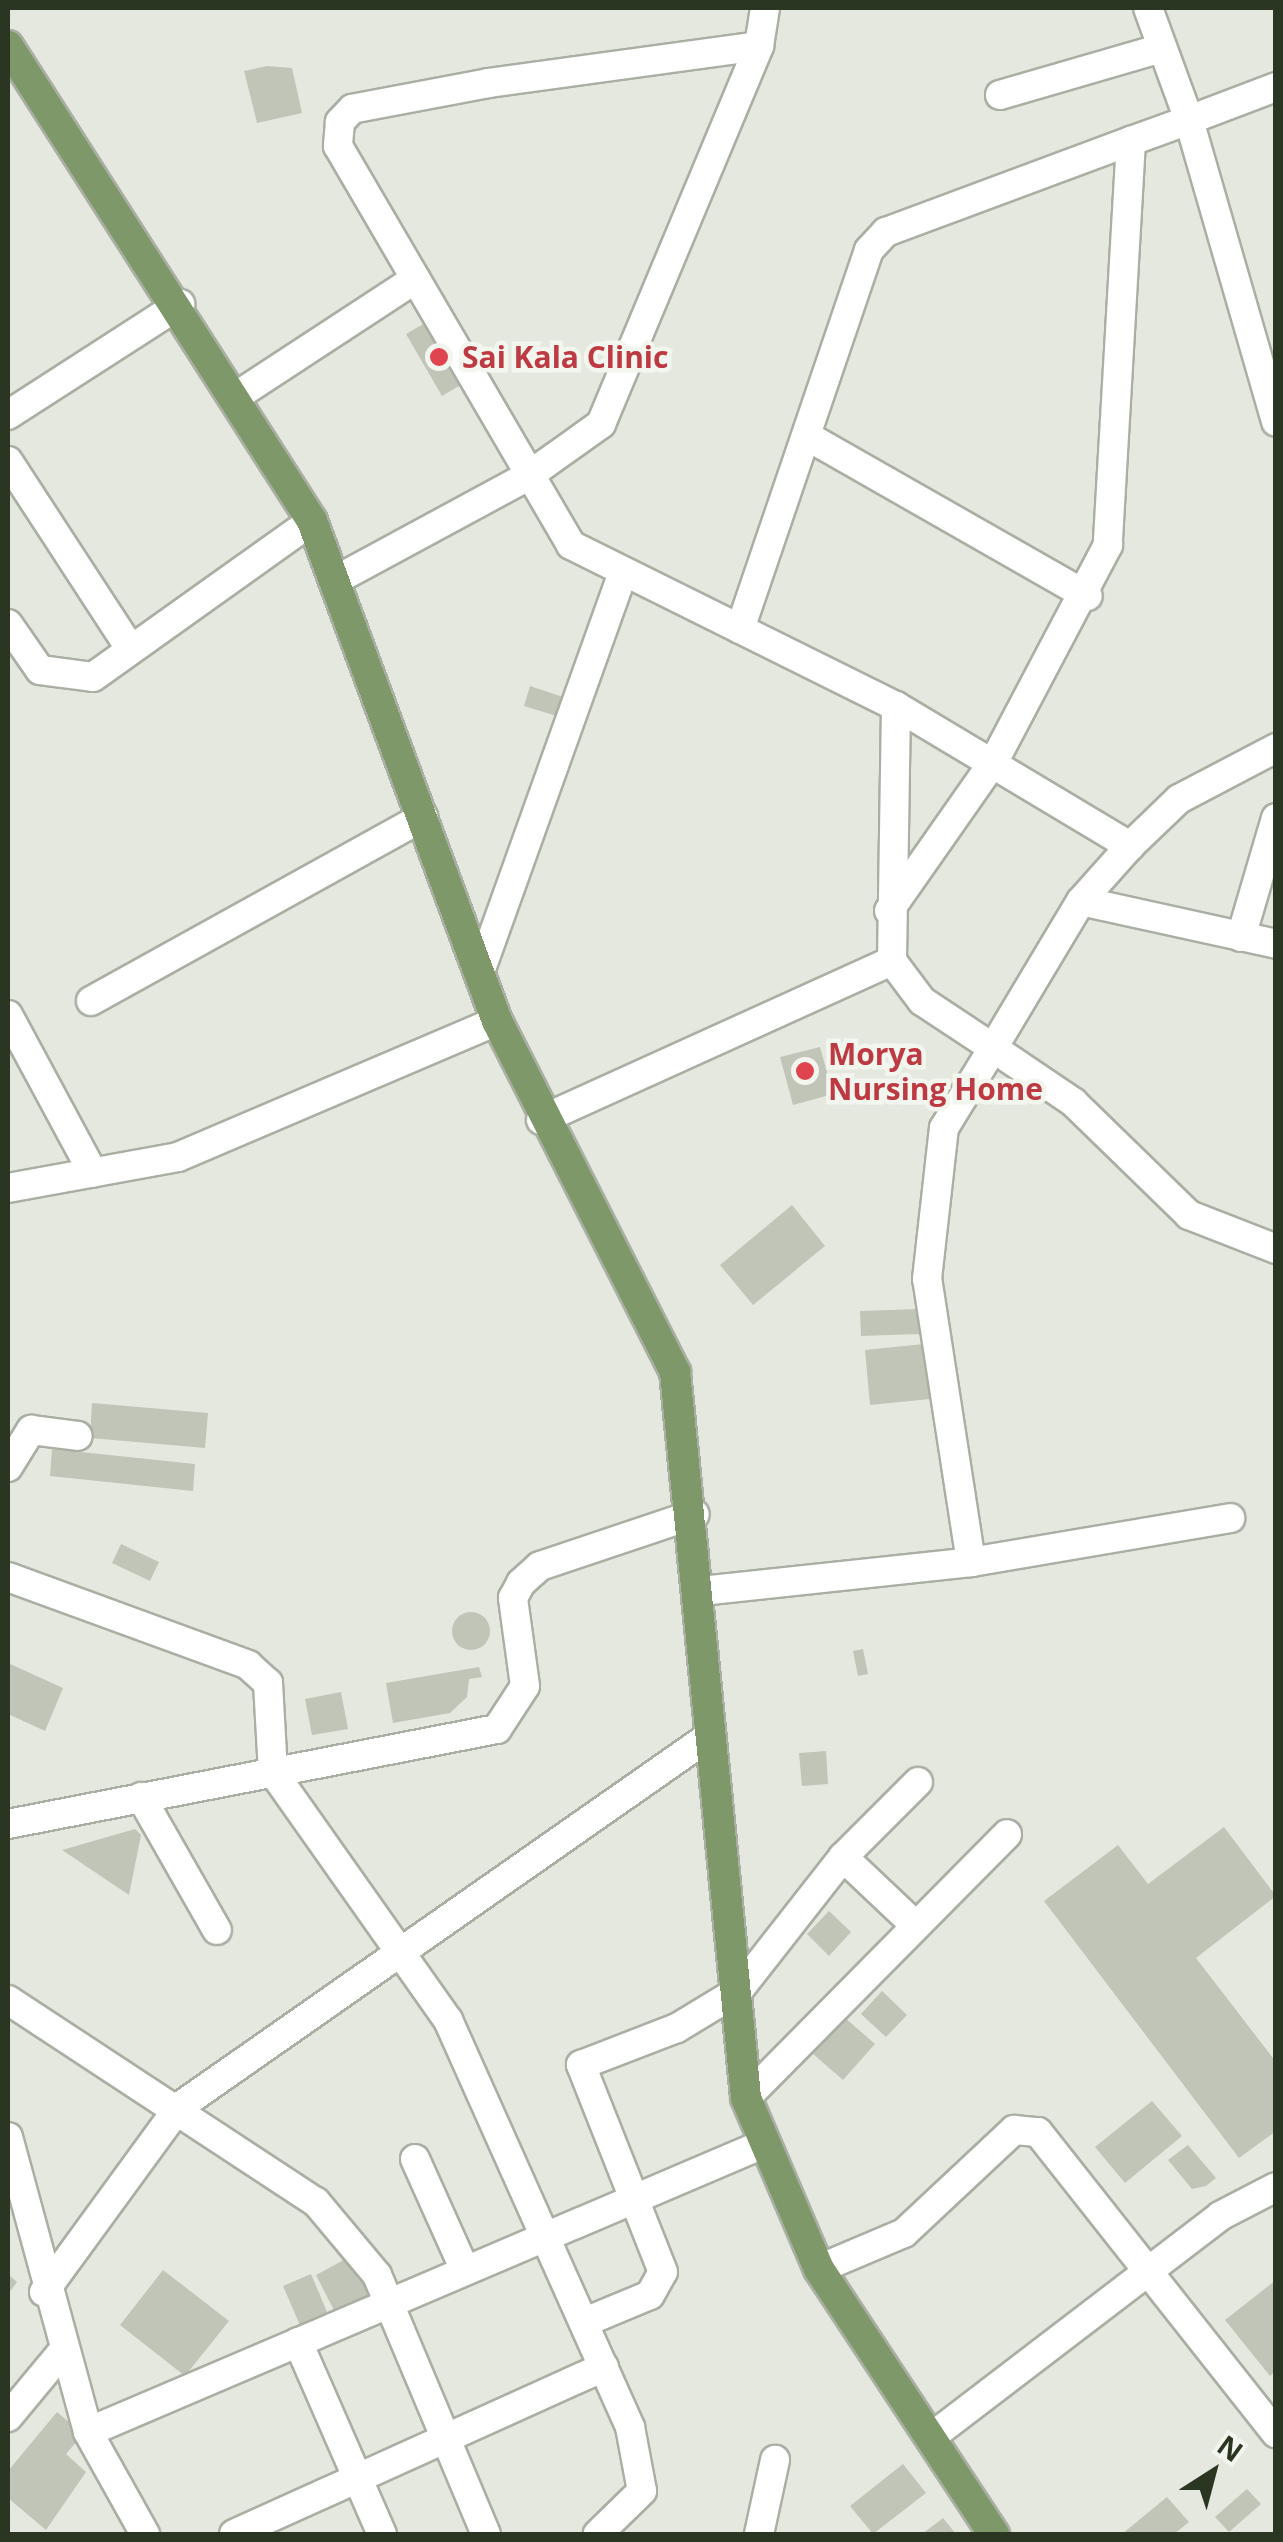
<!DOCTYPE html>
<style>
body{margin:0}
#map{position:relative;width:1283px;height:2542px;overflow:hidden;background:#e5e8df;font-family:"Open Sans",sans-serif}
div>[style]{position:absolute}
.building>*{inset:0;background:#c0c5b8}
.round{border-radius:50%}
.roads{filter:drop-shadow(2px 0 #a9afa3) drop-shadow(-2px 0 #a9afa3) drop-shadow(0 2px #a9afa3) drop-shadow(0 -2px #a9afa3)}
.minor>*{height:28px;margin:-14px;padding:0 14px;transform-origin:14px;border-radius:14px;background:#fff}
.major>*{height:30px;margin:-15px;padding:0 15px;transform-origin:15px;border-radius:15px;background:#7e9869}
.dots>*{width:28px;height:28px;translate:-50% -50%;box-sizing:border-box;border:5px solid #f3f5ef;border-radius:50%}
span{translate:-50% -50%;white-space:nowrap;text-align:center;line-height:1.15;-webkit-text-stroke:9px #f3f5ef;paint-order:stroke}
.health-label{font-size:30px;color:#be3a42;font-weight:700}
.left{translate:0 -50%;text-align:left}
.frame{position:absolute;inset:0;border:10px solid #2b3622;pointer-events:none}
.north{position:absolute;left:1163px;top:2422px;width:100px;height:100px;-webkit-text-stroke:8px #f3f5ef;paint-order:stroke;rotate:36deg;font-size:28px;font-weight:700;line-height:40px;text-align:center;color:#2b3622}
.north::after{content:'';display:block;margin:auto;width:35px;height:45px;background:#2b3622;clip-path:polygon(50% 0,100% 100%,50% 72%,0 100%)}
</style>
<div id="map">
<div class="building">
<div style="clip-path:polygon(267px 66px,292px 68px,302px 113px,257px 123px,244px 71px)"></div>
<div style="clip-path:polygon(432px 319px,469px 380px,442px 396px,406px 334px)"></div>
<div style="clip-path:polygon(530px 686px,566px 698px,560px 717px,524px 706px)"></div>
<div style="clip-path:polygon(820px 1047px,833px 1094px,793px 1105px,780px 1057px)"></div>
<div style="clip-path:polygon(792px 1205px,825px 1246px,753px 1305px,720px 1265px)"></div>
<div style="clip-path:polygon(918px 1309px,919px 1334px,861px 1336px,860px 1311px)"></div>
<div style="clip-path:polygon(924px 1344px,930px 1399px,870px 1405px,865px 1350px)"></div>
<div style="clip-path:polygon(92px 1403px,208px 1413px,205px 1448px,90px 1438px)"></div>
<div style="clip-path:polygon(52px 1449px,195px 1464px,193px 1491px,50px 1476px)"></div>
<div style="clip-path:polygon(121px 1544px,159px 1562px,150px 1581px,112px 1563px)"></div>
<div class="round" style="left:452px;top:1612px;width:38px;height:38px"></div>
<div style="clip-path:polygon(863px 1649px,868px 1674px,858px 1676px,853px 1651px)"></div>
<div style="clip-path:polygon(8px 1663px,63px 1688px,45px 1731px,8px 1714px)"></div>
<div style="clip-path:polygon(479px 1667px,482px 1677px,469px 1679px,467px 1697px,450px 1713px,393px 1723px,386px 1683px)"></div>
<div style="clip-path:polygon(341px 1692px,348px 1729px,312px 1735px,305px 1699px)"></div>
<div style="clip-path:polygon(826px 1751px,828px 1784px,802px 1786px,799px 1753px)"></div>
<div style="clip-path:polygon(1224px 1827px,1276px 1896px,1196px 1958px,1276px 2062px,1276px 2131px,1239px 2158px,1044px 1901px,1118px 1845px,1148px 1884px)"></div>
<div style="clip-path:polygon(135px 1829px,141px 1835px,129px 1895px,62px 1850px)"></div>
<div style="clip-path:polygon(829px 1911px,851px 1932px,829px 1956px,807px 1934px)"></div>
<div style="clip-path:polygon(882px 1991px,907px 2015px,886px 2037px,861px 2014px)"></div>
<div style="clip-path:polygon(844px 2017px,875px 2044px,843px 2080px,812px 2053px)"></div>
<div style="clip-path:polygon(1152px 2101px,1182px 2136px,1125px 2183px,1095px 2147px)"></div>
<div style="clip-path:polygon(1188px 2145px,1216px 2178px,1206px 2186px,1192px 2189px,1168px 2160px)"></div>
<div style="clip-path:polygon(353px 2255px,377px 2300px,339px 2320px,316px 2275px)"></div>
<div style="clip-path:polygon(163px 2270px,229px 2321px,185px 2376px,120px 2325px)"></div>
<div style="clip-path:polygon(8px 2274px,17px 2282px,8px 2294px)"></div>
<div style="clip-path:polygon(311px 2274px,330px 2319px,302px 2330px,283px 2286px)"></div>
<div style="clip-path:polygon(1276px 2280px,1276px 2371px,1270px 2376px,1225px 2320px)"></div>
<div style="clip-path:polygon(57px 2412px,83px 2434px,66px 2454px,86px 2472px,46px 2530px,8px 2498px,8px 2471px)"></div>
<div style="clip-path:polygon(903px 2464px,926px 2493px,873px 2534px,850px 2506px)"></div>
<div style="clip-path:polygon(1247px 2489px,1261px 2504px,1229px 2532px,1215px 2517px)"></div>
<div style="clip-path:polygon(1167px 2497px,1189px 2522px,1174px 2534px,1122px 2534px)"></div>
<div style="clip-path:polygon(943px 2518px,956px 2534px,922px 2534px)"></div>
</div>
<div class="roads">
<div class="minor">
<div style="left:1148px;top:8px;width:119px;rotate:69.9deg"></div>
<div style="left:1189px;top:120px;width:93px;rotate:-20.8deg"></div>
<div style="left:759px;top:46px;width:273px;rotate:172.2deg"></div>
<div style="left:489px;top:83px;width:139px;rotate:169.3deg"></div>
<div style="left:352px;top:109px;width:18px;rotate:133deg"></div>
<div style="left:340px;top:122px;width:24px;rotate:95deg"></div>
<div style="left:338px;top:146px;width:462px;rotate:59.7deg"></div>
<div style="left:571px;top:545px;width:363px;rotate:26.4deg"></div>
<div style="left:896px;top:706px;width:255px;rotate:90.9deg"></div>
<div style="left:892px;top:961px;width:50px;rotate:53.1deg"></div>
<div style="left:922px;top:1001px;width:85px;rotate:33.5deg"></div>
<div style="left:993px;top:1048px;width:171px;rotate:-59.1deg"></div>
<div style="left:1081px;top:901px;width:74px;rotate:-48.3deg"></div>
<div style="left:1130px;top:846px;width:68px;rotate:-43.8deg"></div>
<div style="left:1179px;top:799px;width:110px;rotate:-27.7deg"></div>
<div style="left:1000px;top:95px;width:169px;rotate:-16.2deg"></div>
<div style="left:1131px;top:141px;width:62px;rotate:-19.9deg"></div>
<div style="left:1189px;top:120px;width:314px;rotate:73.9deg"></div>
<div style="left:238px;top:395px;width:212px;rotate:-33.2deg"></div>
<div style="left:8px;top:415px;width:205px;rotate:-32.8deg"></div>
<div style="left:807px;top:436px;width:323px;rotate:29.7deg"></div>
<div style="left:8px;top:461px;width:225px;rotate:56.9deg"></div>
<div style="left:334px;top:581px;width:221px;rotate:-28.4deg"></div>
<div style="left:528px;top:476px;width:90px;rotate:-35.5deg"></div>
<div style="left:601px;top:424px;width:410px;rotate:-67.3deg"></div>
<div style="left:759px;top:46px;width:38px;rotate:-81deg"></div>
<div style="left:8px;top:624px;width:56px;rotate:55.2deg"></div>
<div style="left:40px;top:670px;width:53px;rotate:7.5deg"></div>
<div style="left:93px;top:677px;width:269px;rotate:-35.5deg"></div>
<div style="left:740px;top:629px;width:400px;rotate:-71.2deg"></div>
<div style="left:869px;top:250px;width:25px;rotate:-47deg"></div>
<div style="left:886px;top:232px;width:261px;rotate:-20.4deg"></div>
<div style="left:1131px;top:141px;width:405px;rotate:93.3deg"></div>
<div style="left:1108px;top:545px;width:244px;rotate:117.8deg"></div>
<div style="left:994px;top:761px;width:183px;rotate:125deg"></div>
<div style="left:896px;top:706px;width:273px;rotate:30.9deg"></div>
<div style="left:1081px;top:901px;width:200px;rotate:12.4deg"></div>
<div style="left:1241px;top:937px;width:124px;rotate:-73.6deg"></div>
<div style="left:481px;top:969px;width:418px;rotate:-70.3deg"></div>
<div style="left:91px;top:1001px;width:380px;rotate:-29deg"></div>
<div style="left:8px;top:1015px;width:179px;rotate:61.7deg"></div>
<div style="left:541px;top:1120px;width:385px;rotate:-24.4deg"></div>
<div style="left:8px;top:1188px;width:173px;rotate:-10.3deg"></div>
<div style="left:178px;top:1157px;width:347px;rotate:-23.1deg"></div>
<div style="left:8px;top:1467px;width:44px;rotate:-58.1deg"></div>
<div style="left:31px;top:1430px;width:47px;rotate:7.3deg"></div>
<div style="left:971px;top:1562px;width:286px;rotate:-98.8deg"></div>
<div style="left:927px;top:1279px;width:152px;rotate:-83.6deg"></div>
<div style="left:944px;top:1128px;width:94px;rotate:-58.5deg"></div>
<div style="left:993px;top:1048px;width:97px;rotate:34deg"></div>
<div style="left:1073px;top:1102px;width:162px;rotate:44.2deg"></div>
<div style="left:1189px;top:1215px;width:93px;rotate:21.3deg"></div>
<div style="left:8px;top:1577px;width:256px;rotate:20.1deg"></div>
<div style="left:248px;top:1665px;width:27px;rotate:42deg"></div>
<div style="left:268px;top:1683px;width:89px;rotate:86.8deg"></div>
<div style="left:273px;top:1772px;width:304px;rotate:54.8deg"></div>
<div style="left:448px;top:2020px;width:446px;rotate:65.9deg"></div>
<div style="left:630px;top:2427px;width:65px;rotate:79.4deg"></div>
<div style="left:642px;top:2491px;width:62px;rotate:135.7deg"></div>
<div style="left:701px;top:1591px;width:272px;rotate:-6.1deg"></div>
<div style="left:971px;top:1562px;width:263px;rotate:-9.6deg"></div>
<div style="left:141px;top:1797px;width:153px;rotate:60.3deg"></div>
<div style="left:8px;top:1824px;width:498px;rotate:-11deg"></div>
<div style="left:497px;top:1729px;width:51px;rotate:-56.9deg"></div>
<div style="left:525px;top:1686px;width:89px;rotate:-97.8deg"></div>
<div style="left:513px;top:1598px;width:17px;rotate:-62deg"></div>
<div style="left:521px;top:1583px;width:25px;rotate:-42deg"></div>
<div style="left:540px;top:1566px;width:163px;rotate:-18.5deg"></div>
<div style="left:843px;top:1857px;width:99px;rotate:43.4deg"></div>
<div style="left:8px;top:2000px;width:368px;rotate:33.3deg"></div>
<div style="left:316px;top:2202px;width:95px;rotate:50.1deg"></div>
<div style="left:377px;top:2275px;width:281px;rotate:67.2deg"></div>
<div style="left:746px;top:2098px;width:371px;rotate:-45.3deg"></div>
<div style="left:8px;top:2137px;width:306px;rotate:74.8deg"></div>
<div style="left:88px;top:2432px;width:117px;rotate:60.8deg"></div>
<div style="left:415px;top:2159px;width:122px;rotate:65.8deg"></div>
<div style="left:819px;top:2269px;width:92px;rotate:-23deg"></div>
<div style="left:904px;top:2233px;width:151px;rotate:-43.1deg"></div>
<div style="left:1014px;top:2130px;width:24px;rotate:5deg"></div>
<div style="left:1038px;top:2132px;width:384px;rotate:51.7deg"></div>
<div style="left:44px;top:2292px;width:229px;rotate:-53.9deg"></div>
<div style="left:179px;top:2107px;width:649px;rotate:-34.96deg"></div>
<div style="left:585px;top:2322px;width:70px;rotate:-22.6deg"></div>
<div style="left:650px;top:2295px;width:26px;rotate:-61deg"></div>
<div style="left:663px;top:2272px;width:223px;rotate:-111.6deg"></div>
<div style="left:581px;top:2065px;width:103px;rotate:-21.1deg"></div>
<div style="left:677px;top:2028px;width:71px;rotate:-31.2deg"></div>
<div style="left:738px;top:1991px;width:170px;rotate:-51.9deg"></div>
<div style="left:843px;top:1857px;width:106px;rotate:-45deg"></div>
<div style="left:298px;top:2342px;width:210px;rotate:66.4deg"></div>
<div style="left:8px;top:2417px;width:85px;rotate:-50.3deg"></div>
<div style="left:88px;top:2432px;width:732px;rotate:-23.1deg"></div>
<div style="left:930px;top:2438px;width:365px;rotate:-37.4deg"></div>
<div style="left:1220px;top:2216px;width:63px;rotate:-27.4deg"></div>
<div style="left:234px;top:2534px;width:406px;rotate:-24.3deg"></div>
<div style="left:759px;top:2534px;width:76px;rotate:-77.8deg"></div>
</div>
<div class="major">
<div style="left:8px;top:46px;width:564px;rotate:57.38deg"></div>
<div style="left:312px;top:521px;width:533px;rotate:69.7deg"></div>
<div style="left:497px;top:1021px;width:394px;rotate:63.1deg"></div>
<div style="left:675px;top:1372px;width:729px;rotate:84.41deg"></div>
<div style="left:746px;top:2098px;width:186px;rotate:66.9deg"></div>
<div style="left:819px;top:2269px;width:318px;rotate:56.6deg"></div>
</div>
</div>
<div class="dots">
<div style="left:439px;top:357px;background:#e0444e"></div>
<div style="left:805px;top:1071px;background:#e0444e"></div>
</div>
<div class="health-label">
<span class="left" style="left:462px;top:357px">Sai Kala Clinic</span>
<span class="left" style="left:828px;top:1071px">Morya<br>Nursing Home</span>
</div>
<div class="frame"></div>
<div class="north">N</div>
</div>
